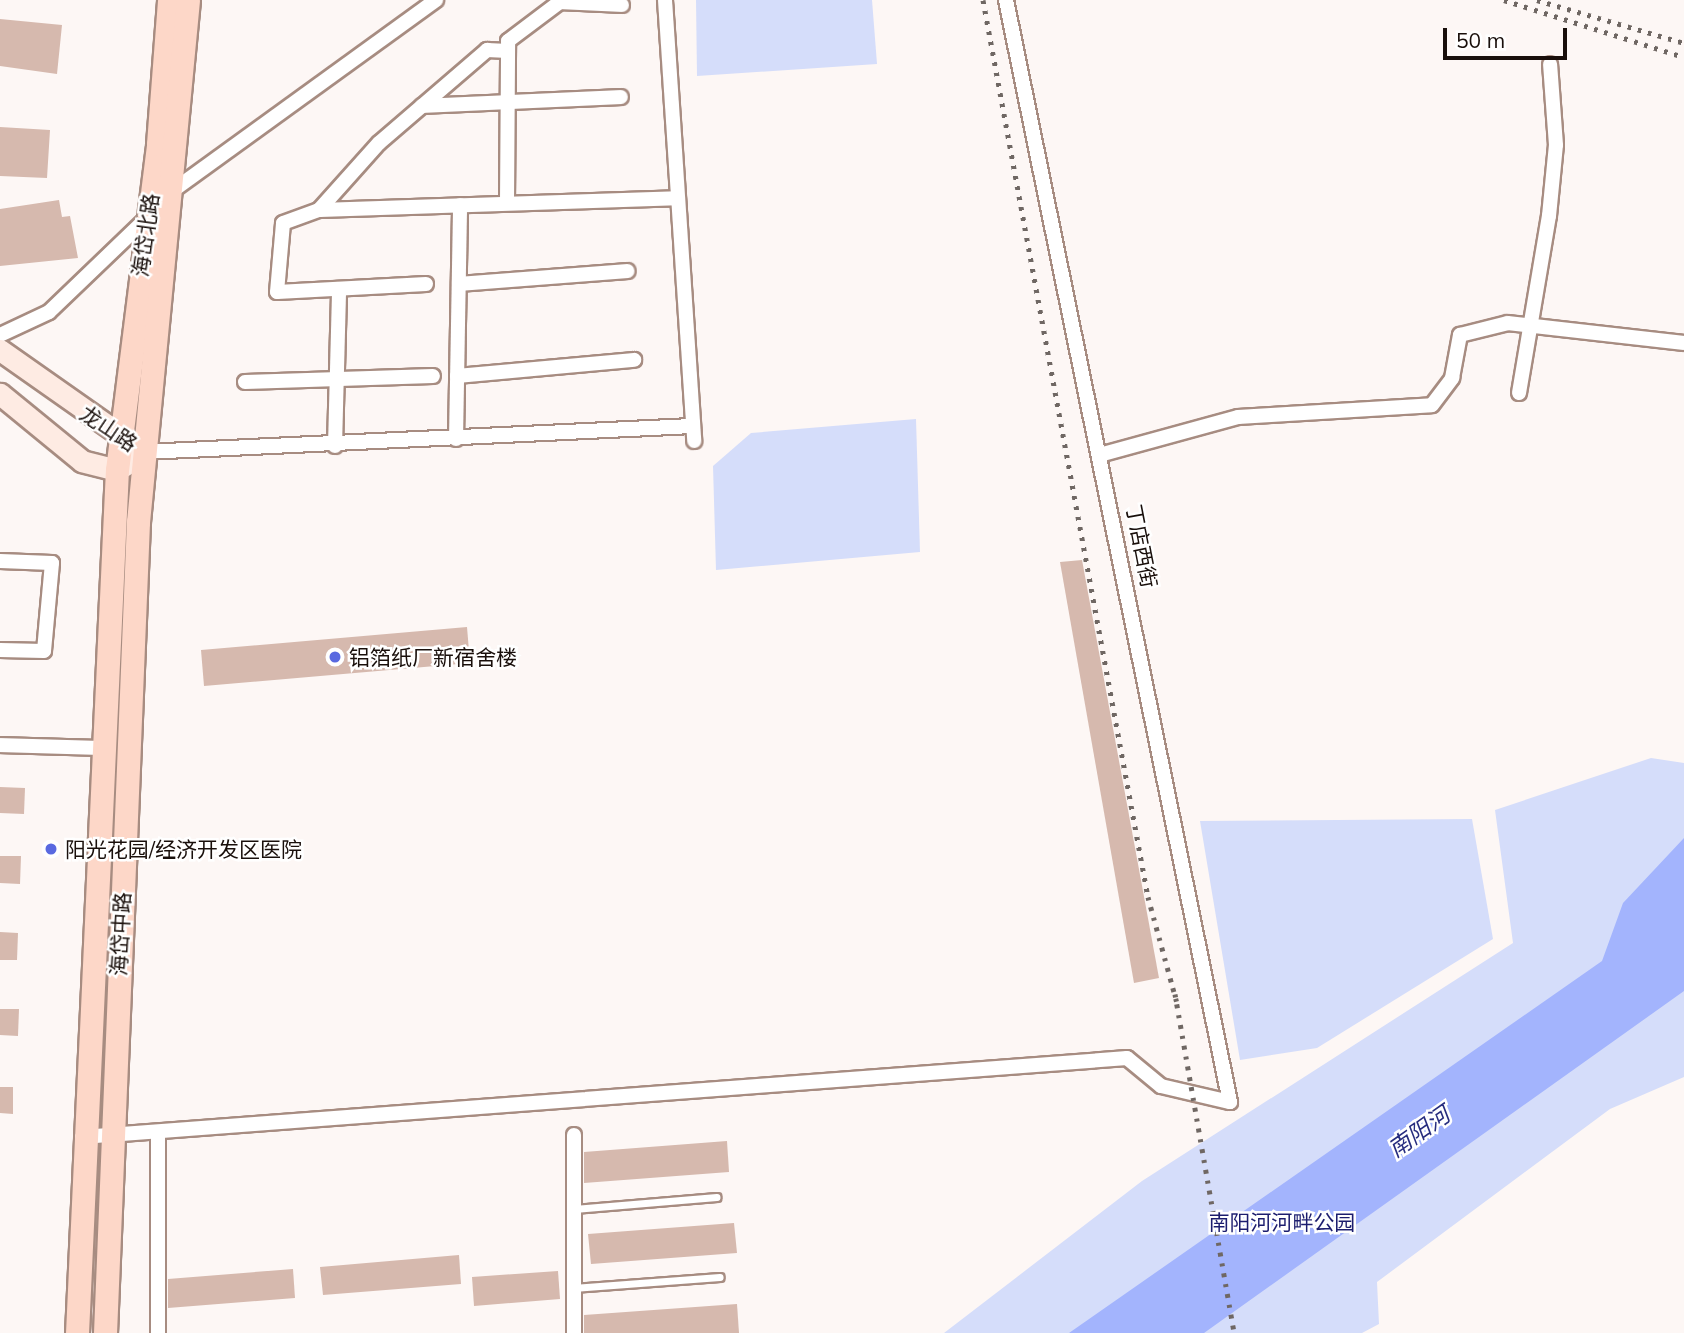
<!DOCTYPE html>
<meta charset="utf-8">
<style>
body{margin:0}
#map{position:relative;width:1684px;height:1333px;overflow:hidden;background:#fdf7f5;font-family:Mulish,"Noto Sans SC",sans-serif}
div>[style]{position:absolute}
.green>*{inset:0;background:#d5ddfa}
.water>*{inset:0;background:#a3b4fd}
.building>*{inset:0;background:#d6b9ae}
.roads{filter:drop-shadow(2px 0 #a78c81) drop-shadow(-2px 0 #a78c81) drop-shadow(0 2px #a78c81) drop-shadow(0 -2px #a78c81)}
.lane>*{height:7px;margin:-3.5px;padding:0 3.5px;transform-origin:3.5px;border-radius:3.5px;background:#fff}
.street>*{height:14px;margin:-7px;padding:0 7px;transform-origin:7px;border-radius:7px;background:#fff}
.secondary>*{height:21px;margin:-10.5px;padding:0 10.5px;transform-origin:10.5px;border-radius:10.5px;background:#feebe3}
.primary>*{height:23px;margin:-11.5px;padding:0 11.5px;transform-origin:11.5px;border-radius:11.5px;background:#fdd7c8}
.rail>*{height:5px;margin-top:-2.5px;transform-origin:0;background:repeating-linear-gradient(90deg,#6f6763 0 3.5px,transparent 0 10.5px)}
.dots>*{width:19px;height:19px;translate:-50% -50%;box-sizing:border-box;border:4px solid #fff;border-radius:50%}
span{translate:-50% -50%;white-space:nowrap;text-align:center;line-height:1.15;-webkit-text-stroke:5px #fff;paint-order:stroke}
.street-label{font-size:21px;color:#190f0b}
.poi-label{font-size:21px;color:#190f0b}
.left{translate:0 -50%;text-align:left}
.park-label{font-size:21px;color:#1c1d6e}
.water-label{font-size:23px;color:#272d7f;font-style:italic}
.scale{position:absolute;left:1443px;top:28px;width:124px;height:32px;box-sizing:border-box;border:4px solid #190f0b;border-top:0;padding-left:9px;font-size:21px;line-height:24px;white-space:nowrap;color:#190f0b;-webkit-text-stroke:5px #fff;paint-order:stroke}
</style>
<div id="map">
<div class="green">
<div style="clip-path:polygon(696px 0,872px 0,877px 64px,697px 76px)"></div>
<div style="clip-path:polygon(916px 419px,920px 552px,716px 570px,713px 466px,751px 433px)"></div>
<div style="clip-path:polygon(1651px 758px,1684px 763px,1684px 1077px,1610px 1109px,1377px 1282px,1379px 1324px,1362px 1333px,944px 1333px,1142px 1181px,1513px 943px,1495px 810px)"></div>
<div style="clip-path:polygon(1472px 819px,1493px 939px,1317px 1048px,1240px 1060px,1200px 821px)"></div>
</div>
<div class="water">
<div style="clip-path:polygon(1684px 838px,1684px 991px,1204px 1333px,1069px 1333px,1602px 961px,1623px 903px)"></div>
</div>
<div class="building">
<div style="clip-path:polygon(0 19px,62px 25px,57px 74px,0 66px)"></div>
<div style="clip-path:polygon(0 127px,50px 130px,47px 178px,0 176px)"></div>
<div style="clip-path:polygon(59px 200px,62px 217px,70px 216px,78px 258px,0 266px,0 209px)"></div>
<div style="clip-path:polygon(1082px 560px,1159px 978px,1134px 983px,1060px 562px)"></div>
<div style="clip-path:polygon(467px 627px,470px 663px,204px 686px,201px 650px)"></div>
<div style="clip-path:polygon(0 787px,25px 788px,24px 814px,0 813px)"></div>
<div style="clip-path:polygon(0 856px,21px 856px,20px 884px,0 883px)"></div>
<div style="clip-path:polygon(0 932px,18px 933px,17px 960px,0 960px)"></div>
<div style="clip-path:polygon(0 1009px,19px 1009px,18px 1036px,0 1035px)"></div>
<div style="clip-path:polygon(0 1087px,13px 1087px,13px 1114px,0 1113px)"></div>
<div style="clip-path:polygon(727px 1141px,729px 1172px,584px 1183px,584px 1152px)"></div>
<div style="clip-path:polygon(734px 1223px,737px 1253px,591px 1264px,588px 1234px)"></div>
<div style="clip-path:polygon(459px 1255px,461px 1284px,323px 1295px,320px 1267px)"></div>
<div style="clip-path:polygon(293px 1269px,295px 1298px,168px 1308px,168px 1279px)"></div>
<div style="clip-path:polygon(558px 1271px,560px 1299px,474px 1306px,472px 1277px)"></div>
<div style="clip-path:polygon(737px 1304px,739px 1333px,584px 1333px,584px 1315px)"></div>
</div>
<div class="roads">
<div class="lane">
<div style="left:574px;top:1209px;width:143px;rotate:-4.8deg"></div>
<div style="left:573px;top:1288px;width:147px;rotate:-4.3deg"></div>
</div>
<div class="street">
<div style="left:665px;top:0;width:442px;rotate:86.2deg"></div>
<div style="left:422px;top:106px;width:199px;rotate:-2.6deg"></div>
<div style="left:168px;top:194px;width:331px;rotate:-35.9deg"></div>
<div style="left:507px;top:203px;width:162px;rotate:-89.6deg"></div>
<div style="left:508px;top:41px;width:65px;rotate:-36.9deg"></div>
<div style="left:560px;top:2px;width:62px;rotate:2.8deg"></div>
<div style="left:319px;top:210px;width:358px;rotate:-1.9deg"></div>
<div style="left:426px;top:284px;width:149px;rotate:176.9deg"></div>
<div style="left:277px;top:292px;width:69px;rotate:-85deg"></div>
<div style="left:283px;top:223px;width:38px;rotate:-20deg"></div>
<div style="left:319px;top:210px;width:90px;rotate:-48.2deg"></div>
<div style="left:379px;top:143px;width:143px;rotate:-40.7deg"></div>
<div style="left:487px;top:50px;width:21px;rotate:3deg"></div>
<div style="left:459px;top:284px;width:169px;rotate:-4.4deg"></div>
<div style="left:0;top:335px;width:54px;rotate:-25.1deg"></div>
<div style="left:49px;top:312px;width:137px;rotate:-43.8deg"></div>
<div style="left:457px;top:376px;width:178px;rotate:-5.2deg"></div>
<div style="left:245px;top:382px;width:188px;rotate:-1.8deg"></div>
<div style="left:1519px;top:393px;width:180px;rotate:-80.4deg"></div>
<div style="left:1549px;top:216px;width:71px;rotate:-84.4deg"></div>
<div style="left:1556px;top:145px;width:81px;rotate:-94.2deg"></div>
<div style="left:456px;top:439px;width:234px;rotate:-89deg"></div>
<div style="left:335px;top:446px;width:157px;rotate:-88.5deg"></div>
<div style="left:145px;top:452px;width:549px;rotate:-2.72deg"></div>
<div style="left:1103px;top:454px;width:140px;rotate:-15.3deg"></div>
<div style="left:1238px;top:417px;width:194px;rotate:-3.5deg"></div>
<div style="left:1432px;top:405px;width:34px;rotate:-53deg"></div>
<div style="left:1452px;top:378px;width:44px;rotate:-79.5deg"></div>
<div style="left:1460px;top:335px;width:49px;rotate:-14deg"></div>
<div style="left:1508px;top:323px;width:177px;rotate:6.5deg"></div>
<div style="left:0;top:561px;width:52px;rotate:2.2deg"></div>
<div style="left:52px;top:563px;width:88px;rotate:95.2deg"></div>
<div style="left:44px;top:651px;width:44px;rotate:-178.7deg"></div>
<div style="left:0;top:745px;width:103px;rotate:1.7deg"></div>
<div style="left:158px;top:1134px;width:199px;rotate:90deg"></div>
<div style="left:574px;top:1135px;width:198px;rotate:90deg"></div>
<div style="left:82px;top:1137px;width:1048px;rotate:-4.32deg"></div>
<div style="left:1127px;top:1058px;width:44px;rotate:39.5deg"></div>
<div style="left:1161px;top:1086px;width:71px;rotate:13.1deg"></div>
<div style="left:1230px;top:1102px;width:1125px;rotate:-101.49deg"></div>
</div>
<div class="secondary">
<div style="left:0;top:350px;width:177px;rotate:35.1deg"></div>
<div style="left:145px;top:452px;width:33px;rotate:147deg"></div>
<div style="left:117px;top:470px;width:36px;rotate:-166deg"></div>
<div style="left:82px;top:461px;width:106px;rotate:-140.7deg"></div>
</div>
<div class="primary">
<div style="left:77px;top:1333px;width:864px;rotate:-87.35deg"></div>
<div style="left:117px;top:470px;width:329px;rotate:-82.8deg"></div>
<div style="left:158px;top:144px;width:144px;rotate:-85.6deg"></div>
<div style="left:105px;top:1333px;width:812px;rotate:-87.67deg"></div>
<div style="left:138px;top:522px;width:524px;rotate:-84.53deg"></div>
</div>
</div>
<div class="rail">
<div style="left:983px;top:0;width:912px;rotate:79.58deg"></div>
<div style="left:1148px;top:897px;width:110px;rotate:74.7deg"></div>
<div style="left:1504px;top:0;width:189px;rotate:17.6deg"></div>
<div style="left:1537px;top:0;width:153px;rotate:16.3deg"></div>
<div style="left:1175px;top:994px;width:344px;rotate:80.1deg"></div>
</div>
<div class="dots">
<div style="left:335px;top:657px;background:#5969e0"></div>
<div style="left:51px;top:849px;background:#5969e0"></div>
</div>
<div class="street-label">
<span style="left:145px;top:235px;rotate:-82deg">海岱北路</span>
<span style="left:109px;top:428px;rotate:34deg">龙山路</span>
<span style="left:1142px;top:546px;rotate:79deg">丁店西街</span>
<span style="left:120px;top:934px;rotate:-87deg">海岱中路</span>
</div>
<div class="poi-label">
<span class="left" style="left:349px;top:657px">铝箔纸厂新宿舍楼</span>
<span class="left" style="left:65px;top:849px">阳光花园/经济开发区医院</span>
</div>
<div class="park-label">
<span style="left:1282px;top:1222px">南阳河河畔公园</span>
</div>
<div class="water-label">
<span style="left:1419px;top:1132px;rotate:-35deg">南阳河</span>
</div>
<div class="scale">50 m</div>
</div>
